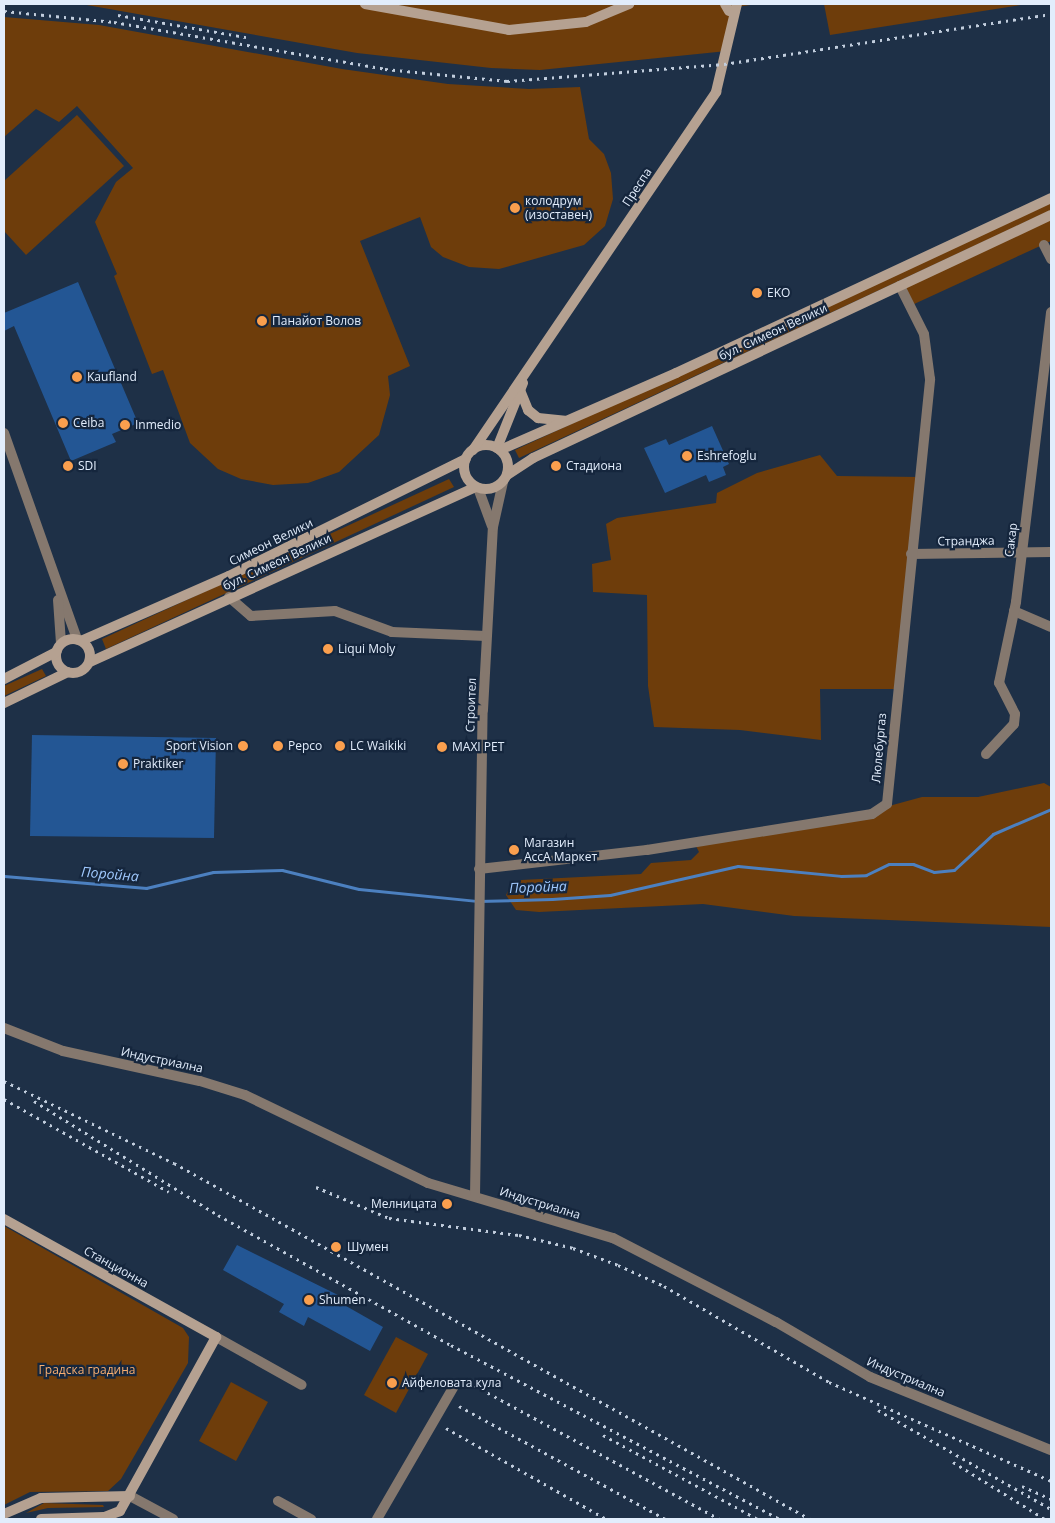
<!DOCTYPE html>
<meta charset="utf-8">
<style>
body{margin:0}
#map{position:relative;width:1055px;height:1523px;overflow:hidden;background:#1e3047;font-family:"Open Sans",sans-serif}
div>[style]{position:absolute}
.green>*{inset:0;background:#6e3d0b}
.stream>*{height:3px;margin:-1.5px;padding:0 1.5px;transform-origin:1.5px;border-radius:1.5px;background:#4c80c0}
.building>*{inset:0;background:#235694}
.street>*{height:10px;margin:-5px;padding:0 5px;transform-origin:5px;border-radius:5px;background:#85786e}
.secondary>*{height:10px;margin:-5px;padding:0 5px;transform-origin:5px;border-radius:5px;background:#b5a191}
.secondary>.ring{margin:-5px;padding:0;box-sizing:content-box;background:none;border:10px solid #b5a191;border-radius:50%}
.rail>*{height:3px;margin-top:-1.5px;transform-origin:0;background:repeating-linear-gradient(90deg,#c1cddd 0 2.5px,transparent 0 7.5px)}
.dots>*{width:14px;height:14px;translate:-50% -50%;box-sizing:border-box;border:2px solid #15263d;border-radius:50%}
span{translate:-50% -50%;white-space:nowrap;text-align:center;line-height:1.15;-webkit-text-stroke:4.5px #15263d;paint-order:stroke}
.street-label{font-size:12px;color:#e2edfc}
.poi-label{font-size:12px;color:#e2edfc}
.left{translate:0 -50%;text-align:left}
.right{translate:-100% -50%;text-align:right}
.park-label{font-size:12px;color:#f7ae71}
.water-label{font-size:14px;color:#a0c9fe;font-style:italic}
.frame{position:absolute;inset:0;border:5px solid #e2edfc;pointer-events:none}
</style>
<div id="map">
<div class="green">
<div style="clip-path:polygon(81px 4px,757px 4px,737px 7px,727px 51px,540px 70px,491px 68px,357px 53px)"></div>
<div style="clip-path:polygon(824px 4px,1027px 4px,830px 35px)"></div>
<div style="clip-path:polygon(4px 17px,99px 25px,342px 69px,448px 84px,529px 89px,580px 87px,589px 139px,604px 154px,611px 173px,613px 199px,605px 226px,584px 245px,499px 269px,469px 267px,443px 257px,431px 247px,420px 217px,360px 241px,410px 366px,388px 376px,390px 395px,379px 435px,339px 472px,308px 483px,273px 485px,241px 479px,218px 469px,190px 443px,163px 370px,152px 374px,114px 276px,117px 274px,95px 222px,116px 182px,133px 168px,77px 106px,59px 122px,36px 109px,4px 137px)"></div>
<div style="clip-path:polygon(77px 115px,124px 166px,26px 255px,4px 231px,4px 181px)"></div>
<div style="clip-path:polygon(1051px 202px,1051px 210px,519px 458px,515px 450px)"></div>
<div style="clip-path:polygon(1051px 215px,1051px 241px,912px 305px,900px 286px)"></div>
<div style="clip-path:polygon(820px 455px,837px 476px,920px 477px,896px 689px,820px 689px,821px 740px,740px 730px,654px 727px,648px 686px,647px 595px,593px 592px,592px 564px,611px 560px,606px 524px,617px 518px,716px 503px,717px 493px,757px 473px)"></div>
<div style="clip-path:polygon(449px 479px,454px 487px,106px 649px,102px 639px)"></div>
<div style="clip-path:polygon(42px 669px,46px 676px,4px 696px,4px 686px)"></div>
<div style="clip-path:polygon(1044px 783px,1051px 787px,1051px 927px,794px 916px,703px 904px,539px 912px,516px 910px,506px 895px,511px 885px,521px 880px,641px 874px,651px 863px,691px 860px,699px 852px,694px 842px,845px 818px,922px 797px,978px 797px)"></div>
<div style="clip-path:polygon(4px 1226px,183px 1328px,189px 1337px,188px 1363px,121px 1479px,108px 1491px,30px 1492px,4px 1505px)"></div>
<div style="clip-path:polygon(396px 1337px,428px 1354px,396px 1413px,364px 1395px)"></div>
<div style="clip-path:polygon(231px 1382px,268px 1402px,236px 1461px,199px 1441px)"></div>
<div style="clip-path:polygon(44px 1503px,103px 1505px,104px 1507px,48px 1508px,26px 1513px)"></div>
</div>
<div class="stream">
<div style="left:4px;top:876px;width:143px;rotate:4.8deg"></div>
<div style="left:146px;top:888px;width:69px;rotate:-13.4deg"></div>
<div style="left:213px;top:872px;width:69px;rotate:-1.7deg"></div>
<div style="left:282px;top:870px;width:79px;rotate:13.9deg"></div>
<div style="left:359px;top:889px;width:120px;rotate:5.8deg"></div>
<div style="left:478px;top:901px;width:74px;rotate:-1.5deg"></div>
<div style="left:552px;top:899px;width:58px;rotate:-3.9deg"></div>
<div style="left:610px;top:895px;width:131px;rotate:-12.8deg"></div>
<div style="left:738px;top:866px;width:103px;rotate:5.5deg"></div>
<div style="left:841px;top:876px;width:25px;rotate:-2deg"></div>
<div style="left:866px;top:875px;width:25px;rotate:-26deg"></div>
<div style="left:889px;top:864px;width:24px"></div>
<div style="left:913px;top:864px;width:22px;rotate:21deg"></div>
<div style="left:934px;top:872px;width:20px;rotate:-6deg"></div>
<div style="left:954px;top:870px;width:53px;rotate:-42.7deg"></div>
<div style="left:993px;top:834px;width:63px;rotate:-23.3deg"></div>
</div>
<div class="building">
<div style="clip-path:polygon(78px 282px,138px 423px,112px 434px,116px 442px,71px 461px,14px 326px,4px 331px,4px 313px)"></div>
<div style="clip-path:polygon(712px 426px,729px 464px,723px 467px,726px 475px,709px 482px,706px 475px,665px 493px,644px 448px,666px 439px,669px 445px)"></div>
<div style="clip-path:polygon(32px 735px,216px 738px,214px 838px,30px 836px)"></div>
<div style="clip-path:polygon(237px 1245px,342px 1297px,339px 1302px,383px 1327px,370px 1351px,308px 1317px,304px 1326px,279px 1312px,284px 1304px,223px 1270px)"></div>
</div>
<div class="street">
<div style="left:1044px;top:245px;width:16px;rotate:63deg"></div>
<div style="left:4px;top:433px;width:219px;rotate:70.5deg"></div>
<div style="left:478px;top:488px;width:40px;rotate:69.8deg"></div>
<div style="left:911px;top:554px;width:140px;rotate:-0.8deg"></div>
<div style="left:229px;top:597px;width:29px;rotate:41deg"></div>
<div style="left:251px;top:616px;width:84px;rotate:-3.4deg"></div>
<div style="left:335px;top:611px;width:61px;rotate:20.2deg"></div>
<div style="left:392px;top:632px;width:94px;rotate:2.4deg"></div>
<div style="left:58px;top:600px;width:43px;rotate:86deg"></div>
<div style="left:1014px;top:611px;width:40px;rotate:23.4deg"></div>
<div style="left:986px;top:754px;width:41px;rotate:-47deg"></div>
<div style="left:1014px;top:724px;width:10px;rotate:-84deg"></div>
<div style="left:1015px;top:714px;width:35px;rotate:-117deg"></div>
<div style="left:999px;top:683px;width:83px;rotate:-78.1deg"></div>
<div style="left:1016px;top:602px;width:292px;rotate:-83.1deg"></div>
<div style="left:479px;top:869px;width:169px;rotate:-6.5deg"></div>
<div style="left:647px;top:850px;width:228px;rotate:-9.1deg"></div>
<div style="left:872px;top:814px;width:18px;rotate:-34deg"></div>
<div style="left:887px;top:804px;width:427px;rotate:-84.2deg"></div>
<div style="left:930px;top:379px;width:45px;rotate:-97.6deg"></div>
<div style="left:924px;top:334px;width:54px;rotate:-116.6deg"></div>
<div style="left:4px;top:1028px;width:63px;rotate:21.3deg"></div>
<div style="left:63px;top:1051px;width:140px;rotate:12.4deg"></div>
<div style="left:200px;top:1081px;width:47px;rotate:17.3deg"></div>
<div style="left:245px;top:1095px;width:203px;rotate:25.7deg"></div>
<div style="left:428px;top:1183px;width:193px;rotate:16.6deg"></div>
<div style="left:613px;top:1238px;width:183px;rotate:27.3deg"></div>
<div style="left:776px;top:1322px;width:109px;rotate:30.3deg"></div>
<div style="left:870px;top:1377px;width:195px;rotate:22deg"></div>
<div style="left:475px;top:1196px;width:486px;rotate:-89.1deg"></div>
<div style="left:483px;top:710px;width:183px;rotate:-86.9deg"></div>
<div style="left:493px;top:527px;width:46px;rotate:-77.5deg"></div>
<div style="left:216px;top:1337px;width:98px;rotate:29.2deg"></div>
<div style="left:130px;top:1496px;width:49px;rotate:28.1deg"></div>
<div style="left:278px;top:1501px;width:38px;rotate:29deg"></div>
<div style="left:377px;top:1519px;width:154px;rotate:-59.9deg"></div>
</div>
<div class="secondary">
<div style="left:365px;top:4px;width:146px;rotate:10.2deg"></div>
<div style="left:509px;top:30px;width:77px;rotate:-5.9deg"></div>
<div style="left:586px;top:22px;width:47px;rotate:-22.7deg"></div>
<div style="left:725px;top:4px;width:8px;rotate:60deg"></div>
<div style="left:520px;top:390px;width:22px;rotate:68deg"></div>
<div style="left:528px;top:410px;width:13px;rotate:39deg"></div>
<div style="left:538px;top:418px;width:27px;rotate:6deg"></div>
<div class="ring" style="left:464px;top:445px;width:34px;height:34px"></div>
<div style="left:497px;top:448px;width:70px;rotate:-68.2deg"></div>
<div style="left:473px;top:450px;width:433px;rotate:-55.8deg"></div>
<div style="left:716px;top:92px;width:90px;rotate:-76.6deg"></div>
<div style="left:500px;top:450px;width:192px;rotate:-23.6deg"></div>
<div style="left:676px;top:373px;width:414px;rotate:-25deg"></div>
<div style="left:507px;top:475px;width:31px;rotate:-33deg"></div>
<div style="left:533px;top:458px;width:572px;rotate:-25.13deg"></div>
<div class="ring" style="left:56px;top:639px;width:24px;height:24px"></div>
<div style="left:83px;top:640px;width:159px;rotate:-23.7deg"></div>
<div style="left:229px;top:576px;width:264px;rotate:-26.3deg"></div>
<div style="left:90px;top:662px;width:423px;rotate:-24.4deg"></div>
<div style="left:4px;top:679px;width:59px;rotate:-27.4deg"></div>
<div style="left:4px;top:703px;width:71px;rotate:-25.8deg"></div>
<div style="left:4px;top:1219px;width:243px;rotate:29.1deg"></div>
<div style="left:216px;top:1337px;width:199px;rotate:118.9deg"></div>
<div style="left:120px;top:1511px;width:17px;rotate:159deg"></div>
<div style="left:104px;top:1517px;width:63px;rotate:178.2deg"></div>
<div style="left:4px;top:1514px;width:40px;rotate:-23.4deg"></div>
<div style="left:41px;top:1498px;width:89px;rotate:-1.3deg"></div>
</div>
<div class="rail">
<div style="left:4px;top:11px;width:111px;rotate:5.7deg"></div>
<div style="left:114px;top:22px;width:275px;rotate:9.8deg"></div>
<div style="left:385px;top:69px;width:123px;rotate:5.6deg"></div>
<div style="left:507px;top:81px;width:218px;rotate:-4.5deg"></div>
<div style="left:724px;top:64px;width:331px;rotate:-8.7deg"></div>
<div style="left:118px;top:15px;width:130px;rotate:9.8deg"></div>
<div style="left:4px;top:1081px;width:189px;rotate:25.8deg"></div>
<div style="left:174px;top:1163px;width:729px;rotate:29.24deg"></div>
<div style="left:4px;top:1099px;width:189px;rotate:29.4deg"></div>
<div style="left:34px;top:1101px;width:216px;rotate:31.8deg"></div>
<div style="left:218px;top:1215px;width:267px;rotate:29.2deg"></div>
<div style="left:451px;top:1345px;width:371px;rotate:27.9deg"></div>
<div style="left:316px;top:1187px;width:79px;rotate:23deg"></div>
<div style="left:389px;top:1218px;width:131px;rotate:7.5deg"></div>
<div style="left:519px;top:1235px;width:56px;rotate:13.5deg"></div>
<div style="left:573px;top:1248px;width:48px;rotate:20.7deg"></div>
<div style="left:618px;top:1265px;width:51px;rotate:24.5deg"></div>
<div style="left:664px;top:1286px;width:191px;rotate:30.2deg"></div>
<div style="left:829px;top:1382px;width:243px;rotate:24deg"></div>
<div style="left:468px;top:1382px;width:286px;rotate:28.6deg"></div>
<div style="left:459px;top:1406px;width:235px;rotate:28.7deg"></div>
<div style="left:878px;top:1410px;width:199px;rotate:29.8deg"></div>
<div style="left:446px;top:1428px;width:184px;rotate:29.6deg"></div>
<div style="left:603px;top:1435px;width:176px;rotate:28.5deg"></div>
<div style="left:953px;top:1462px;width:108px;rotate:31.8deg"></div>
<div style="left:1022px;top:1486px;width:32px;rotate:24deg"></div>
</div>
<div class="dots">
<div style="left:515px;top:208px;background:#fa9f4e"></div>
<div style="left:757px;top:293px;background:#fa9f4e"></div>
<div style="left:262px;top:321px;background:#fa9f4e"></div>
<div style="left:77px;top:377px;background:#fa9f4e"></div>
<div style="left:63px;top:423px;background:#fa9f4e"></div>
<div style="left:125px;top:425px;background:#fa9f4e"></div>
<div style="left:687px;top:456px;background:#fa9f4e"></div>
<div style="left:68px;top:466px;background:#fa9f4e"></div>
<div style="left:556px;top:466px;background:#fa9f4e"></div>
<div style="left:328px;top:649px;background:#fa9f4e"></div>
<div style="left:243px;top:746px;background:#fa9f4e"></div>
<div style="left:278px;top:746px;background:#fa9f4e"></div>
<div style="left:340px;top:746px;background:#fa9f4e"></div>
<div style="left:442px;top:747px;background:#fa9f4e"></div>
<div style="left:123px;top:764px;background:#fa9f4e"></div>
<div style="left:514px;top:850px;background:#fa9f4e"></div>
<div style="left:447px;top:1204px;background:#fa9f4e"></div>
<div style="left:336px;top:1247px;background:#fa9f4e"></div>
<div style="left:309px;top:1300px;background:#fa9f4e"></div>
<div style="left:392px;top:1383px;background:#fa9f4e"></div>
</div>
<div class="street-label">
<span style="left:637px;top:187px;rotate:-57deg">Преспа</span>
<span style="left:773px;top:332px;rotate:-25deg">бул. Симеон Велики</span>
<span style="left:1011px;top:540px;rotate:-83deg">Сакар</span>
<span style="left:966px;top:541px;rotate:-1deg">Странджа</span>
<span style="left:271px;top:542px;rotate:-26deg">Симеон Велики</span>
<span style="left:277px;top:562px;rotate:-25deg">бул. Симеон Велики</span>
<span style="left:471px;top:705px;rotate:-88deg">Строител</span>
<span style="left:879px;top:748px;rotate:-85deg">Люлебургаз</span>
<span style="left:162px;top:1060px;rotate:12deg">Индустриална</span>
<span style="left:540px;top:1203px;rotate:17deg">Индустриална</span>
<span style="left:116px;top:1267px;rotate:29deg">Станционна</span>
<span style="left:906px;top:1377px;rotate:23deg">Индустриална</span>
</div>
<div class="poi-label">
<span class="left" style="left:525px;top:208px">колодрум<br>(изоставен)</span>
<span class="left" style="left:767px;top:293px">EKO</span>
<span class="left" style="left:272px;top:321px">Панайот Волов</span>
<span class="left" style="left:87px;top:377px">Kaufland</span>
<span class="left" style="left:73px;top:423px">Ceiba</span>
<span class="left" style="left:135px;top:425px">Inmedio</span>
<span class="left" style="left:697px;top:456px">Eshrefoglu</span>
<span class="left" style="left:78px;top:466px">SDI</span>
<span class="left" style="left:566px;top:466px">Стадиона</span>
<span class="left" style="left:338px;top:649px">Liqui Moly</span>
<span class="right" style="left:233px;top:746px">Sport Vision</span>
<span class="left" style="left:288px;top:746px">Pepco</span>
<span class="left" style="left:350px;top:746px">LC Waikiki</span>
<span class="left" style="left:452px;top:747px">MAXI PET</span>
<span class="left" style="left:133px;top:764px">Praktiker</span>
<span class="left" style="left:524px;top:850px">Магазин<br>АссА Маркет</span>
<span class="right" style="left:437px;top:1204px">Мелницата</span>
<span class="left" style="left:347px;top:1247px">Шумен</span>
<span class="left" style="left:319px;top:1300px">Shumen</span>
<span class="left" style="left:402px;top:1383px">Айфеловата кула</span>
</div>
<div class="park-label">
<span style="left:87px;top:1370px">Градска градина</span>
</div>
<div class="water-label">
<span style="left:110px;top:874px;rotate:5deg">Поройна</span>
<span style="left:538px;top:887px;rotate:-2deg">Поройна</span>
</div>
<div class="frame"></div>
</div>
